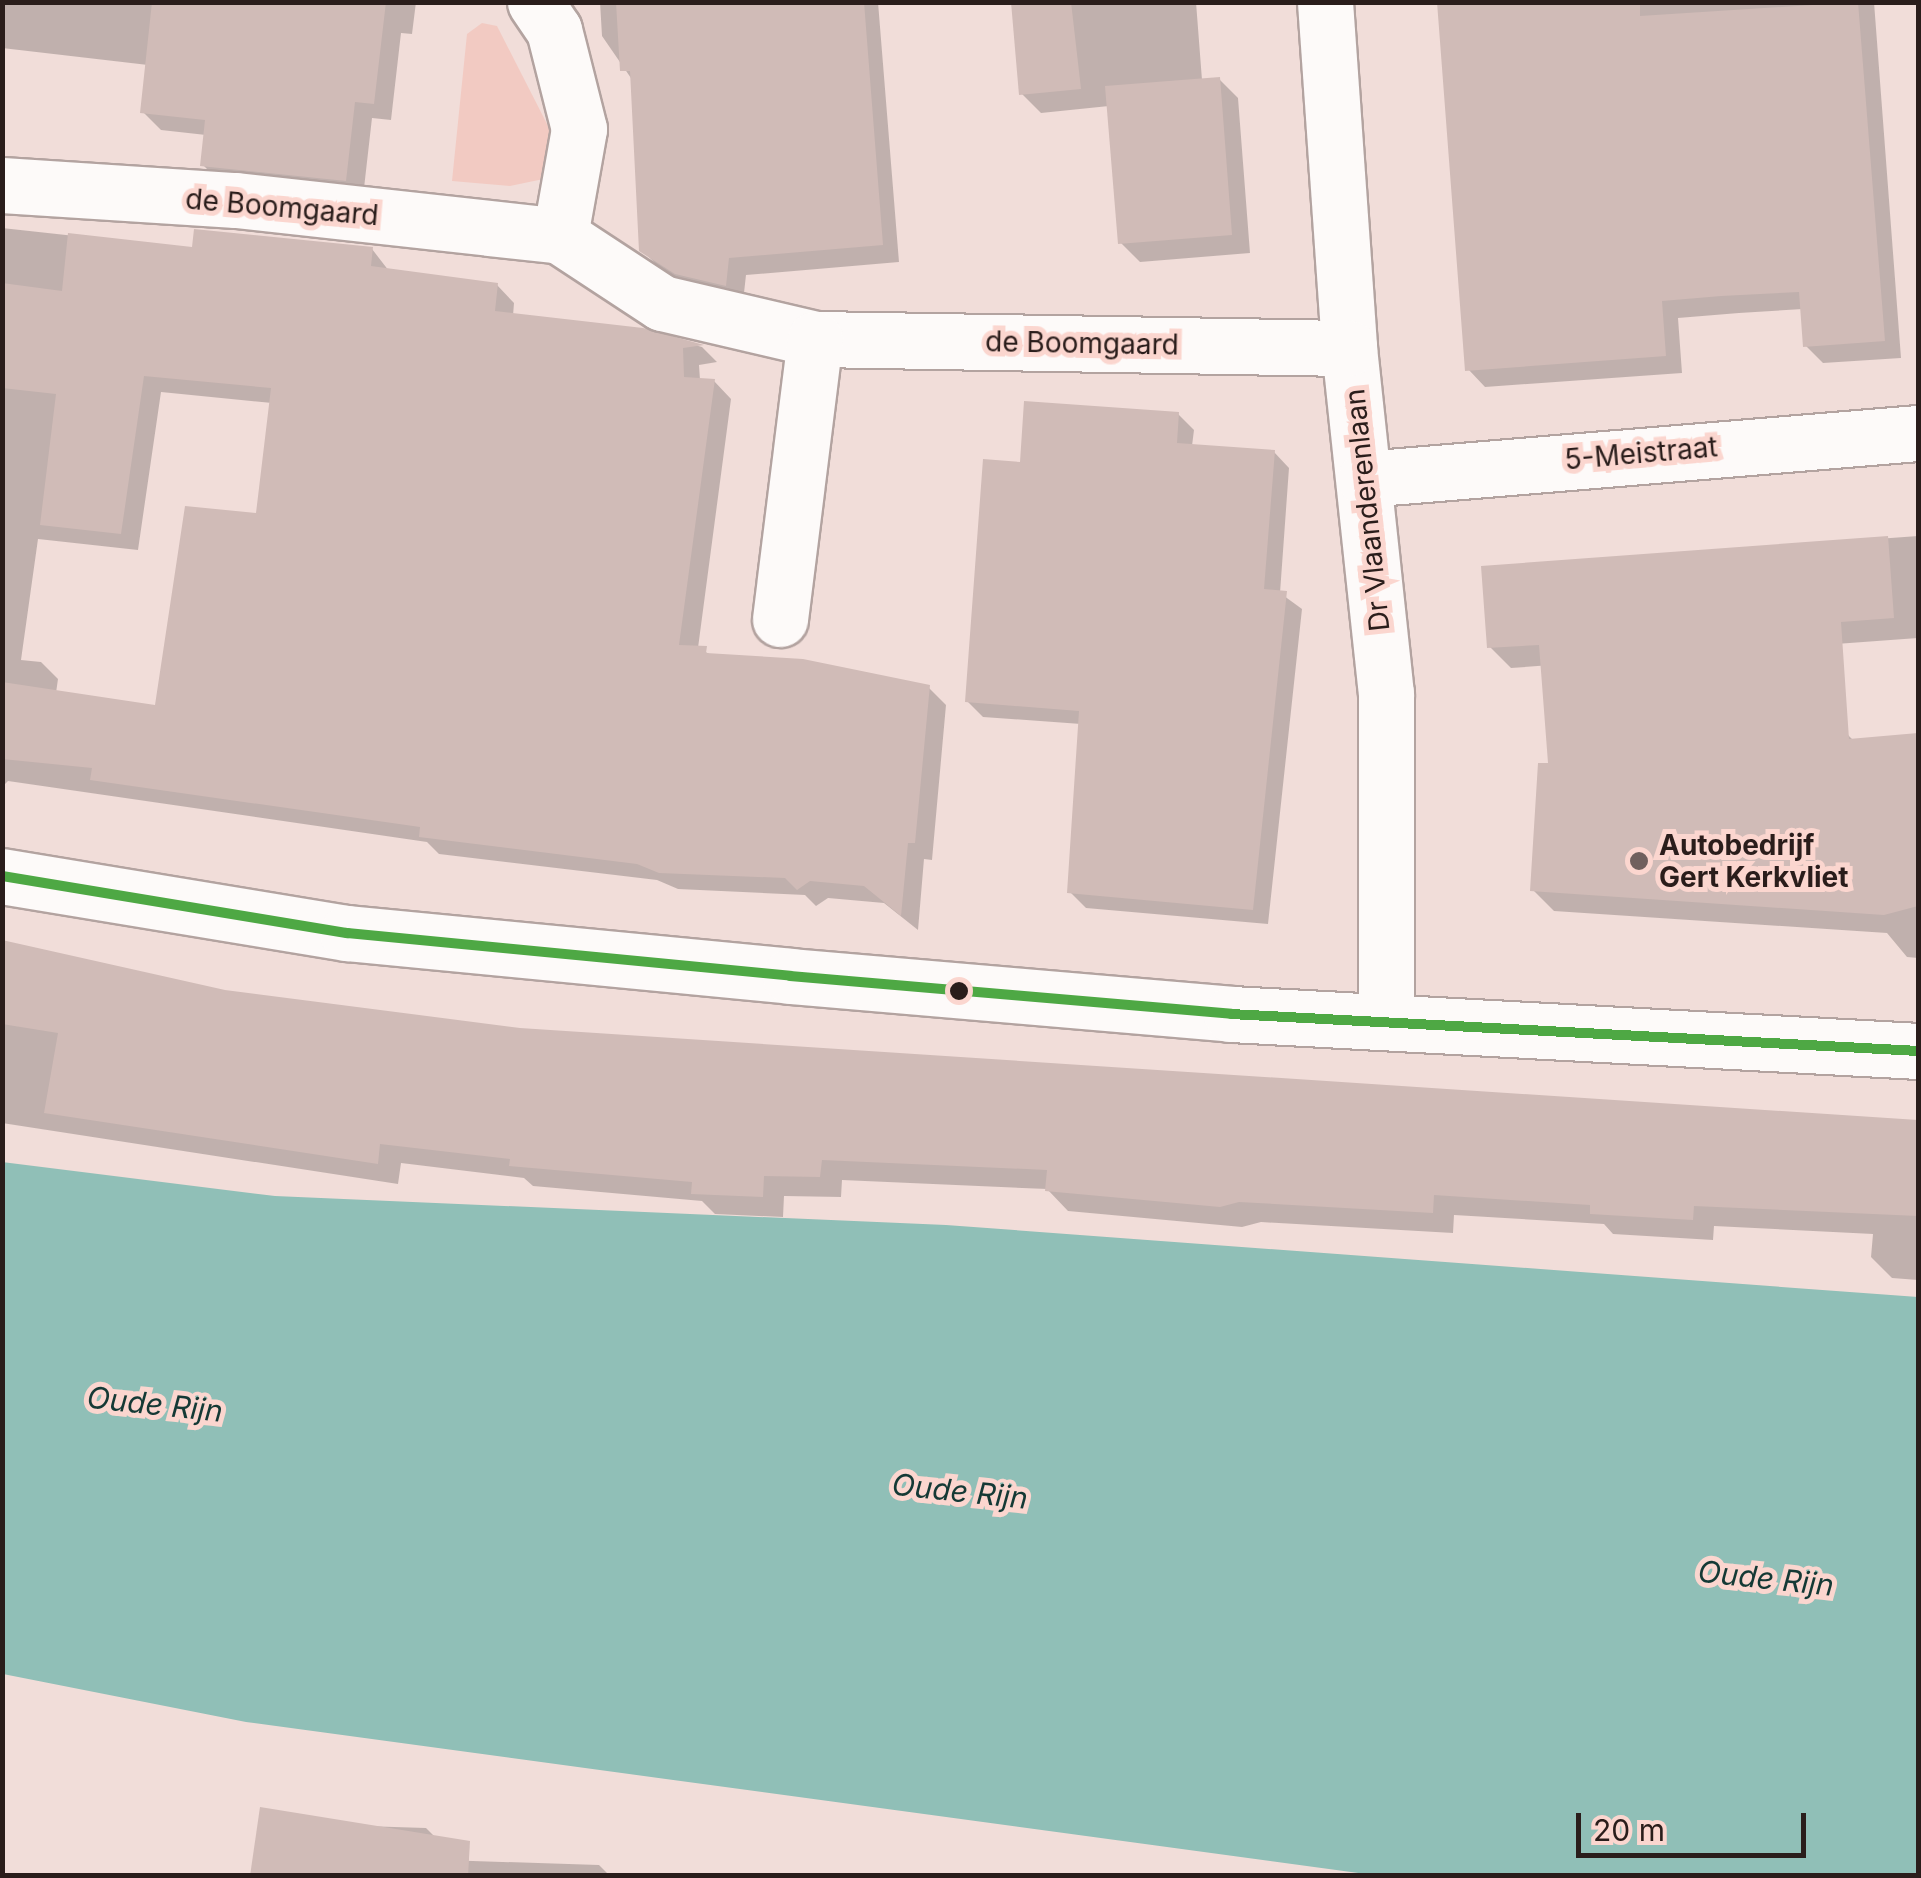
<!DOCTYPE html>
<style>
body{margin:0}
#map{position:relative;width:1921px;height:1878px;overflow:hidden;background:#f1ddd9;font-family:Inter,sans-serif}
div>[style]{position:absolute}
.green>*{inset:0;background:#f2cac2}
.water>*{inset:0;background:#90bfb7}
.shadow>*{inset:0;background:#0003}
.building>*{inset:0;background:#d0bbb7}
.roads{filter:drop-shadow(2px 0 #b3a3a0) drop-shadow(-2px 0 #b3a3a0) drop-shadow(0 2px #b3a3a0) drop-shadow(0 -2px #b3a3a0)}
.minor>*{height:55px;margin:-27.5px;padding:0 27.5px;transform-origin:27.5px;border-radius:27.5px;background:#fdfaf9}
.bus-1>*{height:10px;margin:-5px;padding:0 5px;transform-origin:5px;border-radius:5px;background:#4ea844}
.dots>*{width:28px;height:28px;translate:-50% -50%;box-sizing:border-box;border:5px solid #fbd6cf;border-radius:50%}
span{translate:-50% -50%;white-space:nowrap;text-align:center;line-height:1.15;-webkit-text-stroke:10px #fbd6cf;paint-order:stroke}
.street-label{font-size:28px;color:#2a1d1b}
.poi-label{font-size:28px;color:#2a1d1b;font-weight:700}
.left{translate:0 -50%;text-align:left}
.water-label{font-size:30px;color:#143935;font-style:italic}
.frame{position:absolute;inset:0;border:5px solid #2a1d1b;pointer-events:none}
.scale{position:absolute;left:1576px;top:1813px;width:230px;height:45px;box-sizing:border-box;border:5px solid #2a1d1b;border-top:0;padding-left:12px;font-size:30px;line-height:35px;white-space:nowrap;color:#2a1d1b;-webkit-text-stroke:8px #fbd6cf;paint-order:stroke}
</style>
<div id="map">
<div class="green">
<div style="clip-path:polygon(482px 23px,497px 26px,572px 173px,510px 186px,452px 181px,467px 34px)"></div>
</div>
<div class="water">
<div style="clip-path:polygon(2px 1162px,275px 1196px,946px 1225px,1918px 1297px,1918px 1875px,1373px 1875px,246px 1722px,3px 1674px)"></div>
</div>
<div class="shadow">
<div style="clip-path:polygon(2px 2px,416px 2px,412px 34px,401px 33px,391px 120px,372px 118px,363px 197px,221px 183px,203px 165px,206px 135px,161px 130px,143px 112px,148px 65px,2px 48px)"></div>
<div style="clip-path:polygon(600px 2px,878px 2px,899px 262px,746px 275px,743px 302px,695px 291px,660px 268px,642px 250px,633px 81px,602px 36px)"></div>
<div style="clip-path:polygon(1046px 2px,1196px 2px,1202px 80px,1219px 79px,1238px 98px,1250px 253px,1140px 262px,1121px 243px,1109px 106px,1041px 113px,1022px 94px)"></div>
<div style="clip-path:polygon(1440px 2px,1874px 2px,1901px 358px,1823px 363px,1806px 346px,1803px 309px,1739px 313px,1678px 318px,1682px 373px,1485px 387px,1468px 369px)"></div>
<div style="clip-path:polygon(evenodd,2px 228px,194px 249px,372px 249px,389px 271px,497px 285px,514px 303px,513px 316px,642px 330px,702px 347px,717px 362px,699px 365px,700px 380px,714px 381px,731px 399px,698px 648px,713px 656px,928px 687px,946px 705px,932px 860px,924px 859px,918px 930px,884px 903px,828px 898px,816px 906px,805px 895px,678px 889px,657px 880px,439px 854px,427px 842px,8px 781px,2px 787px,2px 228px,161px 392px,272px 403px,258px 516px,158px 708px,56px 693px,58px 679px,41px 662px,21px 660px,38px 539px,138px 550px,161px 392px)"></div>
<div style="clip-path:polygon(1178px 414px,1194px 430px,1192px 446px,1274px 452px,1289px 468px,1280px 593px,1302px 609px,1268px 924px,1086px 908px,1070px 892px,1081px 724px,983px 717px,967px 701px,1022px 465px)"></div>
<div style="clip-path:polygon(1918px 536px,1918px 638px,1511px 668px,1490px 647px,1484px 568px)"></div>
<div style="clip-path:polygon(1848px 735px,1854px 741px,1918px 736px,1918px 958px,1907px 957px,1887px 933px,1554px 911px,1533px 890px)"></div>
<div style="clip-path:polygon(2px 943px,224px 993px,520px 1030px,1918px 1122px,1918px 1280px,1892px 1278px,1871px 1257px,1873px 1234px,1714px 1226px,1713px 1240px,1613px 1234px,1604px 1224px,1454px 1215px,1453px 1233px,1261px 1222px,1242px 1227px,1068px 1211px,1047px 1189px,842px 1180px,841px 1197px,784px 1196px,783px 1217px,715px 1214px,702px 1201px,533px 1186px,524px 1178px,401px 1163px,398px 1184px,2px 1123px)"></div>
<div style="clip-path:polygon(363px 1826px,426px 1828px,444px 1846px,443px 1860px,599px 1865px,607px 1873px,643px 1876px,253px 1876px)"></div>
</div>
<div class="building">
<div style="clip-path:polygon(152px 2px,386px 2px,374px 104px,355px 102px,346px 181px,200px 166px,205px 120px,140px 113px)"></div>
<div style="clip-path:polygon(616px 2px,864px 2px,883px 245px,729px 258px,726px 286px,675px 274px,639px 251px,630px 71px,620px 71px)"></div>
<div style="clip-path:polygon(1011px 2px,1071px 2px,1081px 89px,1019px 95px)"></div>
<div style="clip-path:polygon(1437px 2px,1640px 2px,1640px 16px,1858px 2px,1885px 341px,1803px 347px,1799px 292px,1721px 296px,1662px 301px,1666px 356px,1465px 371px)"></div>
<div style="clip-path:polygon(1220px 77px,1232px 235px,1118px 244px,1105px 86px)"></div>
<div style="clip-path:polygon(194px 229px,373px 247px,371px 266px,498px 283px,495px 311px,643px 328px,704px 345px,683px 348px,684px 377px,715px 379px,679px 645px,707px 646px,706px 653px,803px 659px,930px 685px,915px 843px,908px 843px,901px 916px,864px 886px,810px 881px,797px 890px,785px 878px,659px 873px,637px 864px,419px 837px,420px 827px,90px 780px,92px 768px,2px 759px,2px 682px,155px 705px,185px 506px,256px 513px,271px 388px,144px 376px,121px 534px,40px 525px,56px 394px,2px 388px,2px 283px,62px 291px,68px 233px,192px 247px)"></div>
<div style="clip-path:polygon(1024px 401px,1179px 412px,1177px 443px,1275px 450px,1264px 589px,1287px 591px,1253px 910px,1067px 893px,1079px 711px,965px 702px,983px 459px,1020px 462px)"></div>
<div style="clip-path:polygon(1888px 536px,1894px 618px,1841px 622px,1849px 739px,1918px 733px,1918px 906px,1884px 915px,1530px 891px,1538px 763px,1548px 763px,1539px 645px,1487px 648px,1481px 566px)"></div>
<div style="clip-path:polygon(2px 940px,225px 990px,520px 1028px,1918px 1120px,1918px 1216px,1694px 1206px,1693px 1220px,1590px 1214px,1590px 1205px,1434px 1195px,1433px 1213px,1239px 1202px,1220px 1207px,1045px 1191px,1047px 1170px,822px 1160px,820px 1177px,764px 1176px,763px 1197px,691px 1194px,692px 1182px,509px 1166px,510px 1159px,380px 1144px,378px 1164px,44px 1113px,58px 1033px,2px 1024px)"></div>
<div style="clip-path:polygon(260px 1807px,470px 1841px,468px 1876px,250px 1876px)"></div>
</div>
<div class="roads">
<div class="minor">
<div style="left:535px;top:2px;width:34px;rotate:56deg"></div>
<div style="left:554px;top:30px;width:102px;rotate:75.8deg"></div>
<div style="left:579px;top:129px;width:109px;rotate:100.1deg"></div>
<div style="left:1325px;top:2px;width:347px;rotate:86deg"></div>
<div style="left:1349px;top:348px;width:347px;rotate:83.9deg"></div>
<div style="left:1386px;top:693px;width:325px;rotate:90deg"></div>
<div style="left:2px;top:185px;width:234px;rotate:3.7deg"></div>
<div style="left:236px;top:200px;width:326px;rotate:6.3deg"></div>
<div style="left:560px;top:236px;width:122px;rotate:33.3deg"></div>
<div style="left:662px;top:303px;width:157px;rotate:13.2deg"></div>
<div style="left:815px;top:339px;width:534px;rotate:0.97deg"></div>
<div style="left:1365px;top:479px;width:555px;rotate:-4.76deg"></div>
<div style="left:780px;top:619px;width:282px;rotate:-82.9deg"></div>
<div style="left:2px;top:876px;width:350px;rotate:9.4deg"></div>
<div style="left:347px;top:933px;width:445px;rotate:5.5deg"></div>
<div style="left:790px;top:976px;width:443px;rotate:4.9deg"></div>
<div style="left:1231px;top:1014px;width:688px;rotate:3.08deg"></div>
</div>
</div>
<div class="bus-1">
<div style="left:2px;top:876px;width:350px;rotate:9.4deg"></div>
<div style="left:347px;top:933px;width:445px;rotate:5.5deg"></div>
<div style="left:790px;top:976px;width:443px;rotate:4.9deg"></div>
<div style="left:1231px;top:1014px;width:688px;rotate:3.08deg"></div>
</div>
<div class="dots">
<div style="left:1639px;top:861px;background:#70605e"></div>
<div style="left:959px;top:991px;background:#2a1d1b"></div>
</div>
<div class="street-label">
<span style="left:282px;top:207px;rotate:5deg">de Boomgaard</span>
<span style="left:1082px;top:343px;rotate:1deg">de Boomgaard</span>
<span style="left:1641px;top:453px;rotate:-5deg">5-Meistraat</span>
<span style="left:1367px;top:510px;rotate:-96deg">Dr Vlaanderenlaan</span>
</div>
<div class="poi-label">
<span class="left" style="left:1659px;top:861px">Autobedrijf<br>Gert Kerkvliet</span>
</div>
<div class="water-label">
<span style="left:155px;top:1404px;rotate:6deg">Oude Rijn</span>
<span style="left:960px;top:1491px;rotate:6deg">Oude Rijn</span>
<span style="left:1766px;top:1578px;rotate:6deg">Oude Rijn</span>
</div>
<div class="frame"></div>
<div class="scale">20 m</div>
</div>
